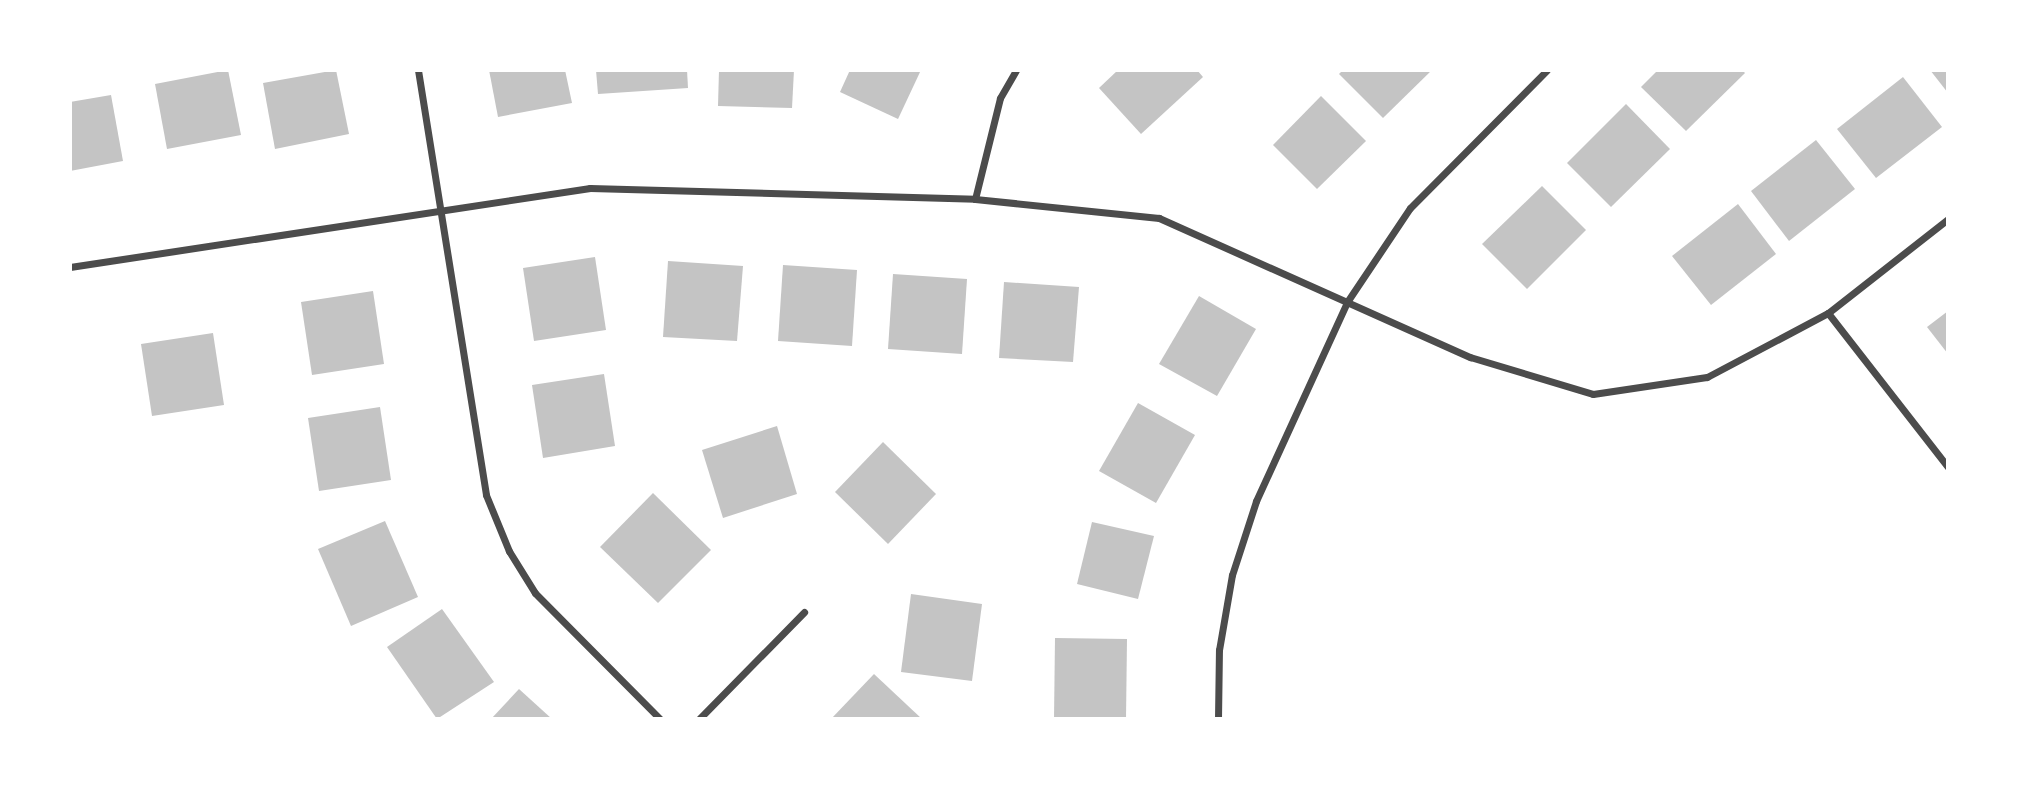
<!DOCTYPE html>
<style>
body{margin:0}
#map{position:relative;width:2018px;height:789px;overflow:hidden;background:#fff;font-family:Cabin,sans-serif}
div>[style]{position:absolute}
.building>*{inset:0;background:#c4c4c4}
.minor>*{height:7px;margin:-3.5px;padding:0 3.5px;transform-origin:3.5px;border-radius:3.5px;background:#4c4c4c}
span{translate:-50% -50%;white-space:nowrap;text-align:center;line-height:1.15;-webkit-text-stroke:7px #fff;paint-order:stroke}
.frame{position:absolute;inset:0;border:72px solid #fff;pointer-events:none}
</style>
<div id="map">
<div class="building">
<div style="clip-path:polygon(228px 70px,241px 135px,167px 149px,155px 84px)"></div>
<div style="clip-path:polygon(336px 70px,349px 134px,275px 149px,263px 83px)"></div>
<div style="clip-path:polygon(489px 70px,565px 70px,572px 103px,498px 117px)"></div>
<div style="clip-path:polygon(596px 70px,687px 70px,688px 88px,598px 94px)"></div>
<div style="clip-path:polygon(719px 70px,794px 70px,792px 108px,718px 106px)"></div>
<div style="clip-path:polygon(850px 70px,921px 70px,898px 119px,840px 92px)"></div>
<div style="clip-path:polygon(1118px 70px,1197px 70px,1203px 77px,1141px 134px,1099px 88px)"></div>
<div style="clip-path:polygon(1343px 70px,1432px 70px,1383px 118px,1339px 74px)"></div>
<div style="clip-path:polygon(1658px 70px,1742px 70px,1745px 73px,1686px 131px,1641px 87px)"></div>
<div style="clip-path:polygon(1930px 70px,1948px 70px,1948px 93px)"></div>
<div style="clip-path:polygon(1903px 77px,1942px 127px,1876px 178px,1837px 129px)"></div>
<div style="clip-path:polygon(111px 95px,123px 161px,70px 171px,70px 102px)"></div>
<div style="clip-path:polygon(1321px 96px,1366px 141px,1317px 189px,1273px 145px)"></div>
<div style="clip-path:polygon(1626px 104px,1670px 149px,1611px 207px,1567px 163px)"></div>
<div style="clip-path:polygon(1816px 140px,1855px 189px,1789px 241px,1751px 191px)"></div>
<div style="clip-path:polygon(1542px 186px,1586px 230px,1527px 289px,1482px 244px)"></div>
<div style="clip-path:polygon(1738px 204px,1776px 254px,1711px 305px,1672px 256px)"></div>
<div style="clip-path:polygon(595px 257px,606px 330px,534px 341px,523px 268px)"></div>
<div style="clip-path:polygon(668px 261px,743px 266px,737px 341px,663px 337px)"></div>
<div style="clip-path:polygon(783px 265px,857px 270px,852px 346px,778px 341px)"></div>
<div style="clip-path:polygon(893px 274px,967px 279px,962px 354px,888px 349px)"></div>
<div style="clip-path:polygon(1004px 282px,1079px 287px,1073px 362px,999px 358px)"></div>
<div style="clip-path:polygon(373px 291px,384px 364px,312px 375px,301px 302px)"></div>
<div style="clip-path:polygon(1199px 296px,1256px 329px,1217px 396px,1159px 364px)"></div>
<div style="clip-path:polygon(1948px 311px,1948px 354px,1927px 327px)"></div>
<div style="clip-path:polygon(213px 333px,224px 405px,152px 416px,141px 344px)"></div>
<div style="clip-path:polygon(604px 374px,615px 446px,543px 458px,532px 385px)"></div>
<div style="clip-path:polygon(1138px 403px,1195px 435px,1156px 503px,1099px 471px)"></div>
<div style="clip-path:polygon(380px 407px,391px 480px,319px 491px,308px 418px)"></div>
<div style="clip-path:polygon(777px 426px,797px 494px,723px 518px,702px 450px)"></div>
<div style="clip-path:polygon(883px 442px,936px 494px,888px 544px,835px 492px)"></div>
<div style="clip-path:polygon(653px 493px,711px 550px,658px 603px,600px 547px)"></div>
<div style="clip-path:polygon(385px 521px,418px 597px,351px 626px,318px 549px)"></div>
<div style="clip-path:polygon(1092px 522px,1154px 536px,1138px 599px,1077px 584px)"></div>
<div style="clip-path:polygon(911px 594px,982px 604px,972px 681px,901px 672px)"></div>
<div style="clip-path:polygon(442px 609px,494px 682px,437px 719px,387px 647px)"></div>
<div style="clip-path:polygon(1055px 638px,1127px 639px,1126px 719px,1054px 719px)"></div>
<div style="clip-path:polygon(874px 674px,922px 719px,831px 719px)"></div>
<div style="clip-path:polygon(519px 689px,552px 719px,491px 719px)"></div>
</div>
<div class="minor">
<div style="left:418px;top:70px;width:430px;rotate:80.9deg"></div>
<div style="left:486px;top:495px;width:61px;rotate:67.7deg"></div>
<div style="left:509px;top:551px;width:49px;rotate:58.2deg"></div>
<div style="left:535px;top:593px;width:177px;rotate:45.2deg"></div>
<div style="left:975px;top:199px;width:104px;rotate:-76.1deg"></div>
<div style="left:1000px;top:98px;width:32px;rotate:-60deg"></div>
<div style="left:70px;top:267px;width:526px;rotate:-8.64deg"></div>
<div style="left:590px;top:188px;width:385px;rotate:1.6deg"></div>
<div style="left:975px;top:199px;width:185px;rotate:5.9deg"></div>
<div style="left:1159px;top:218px;width:341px;rotate:24.1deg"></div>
<div style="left:1470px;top:357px;width:128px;rotate:16.7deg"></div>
<div style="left:1593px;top:394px;width:115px;rotate:-8.5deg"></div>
<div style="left:1707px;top:377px;width:137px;rotate:-27.9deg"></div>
<div style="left:1828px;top:313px;width:152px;rotate:-38.1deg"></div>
<div style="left:1828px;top:313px;width:195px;rotate:52.1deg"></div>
<div style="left:699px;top:719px;width:150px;rotate:-45.5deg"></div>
<div style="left:1218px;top:719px;width:69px;rotate:-89.2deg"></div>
<div style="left:1219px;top:650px;width:76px;rotate:-80.2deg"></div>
<div style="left:1232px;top:575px;width:78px;rotate:-72deg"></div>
<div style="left:1256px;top:501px;width:219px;rotate:-65.4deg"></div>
<div style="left:1347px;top:302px;width:113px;rotate:-56.2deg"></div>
<div style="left:1410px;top:208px;width:194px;rotate:-45.2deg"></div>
</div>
<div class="frame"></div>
</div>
